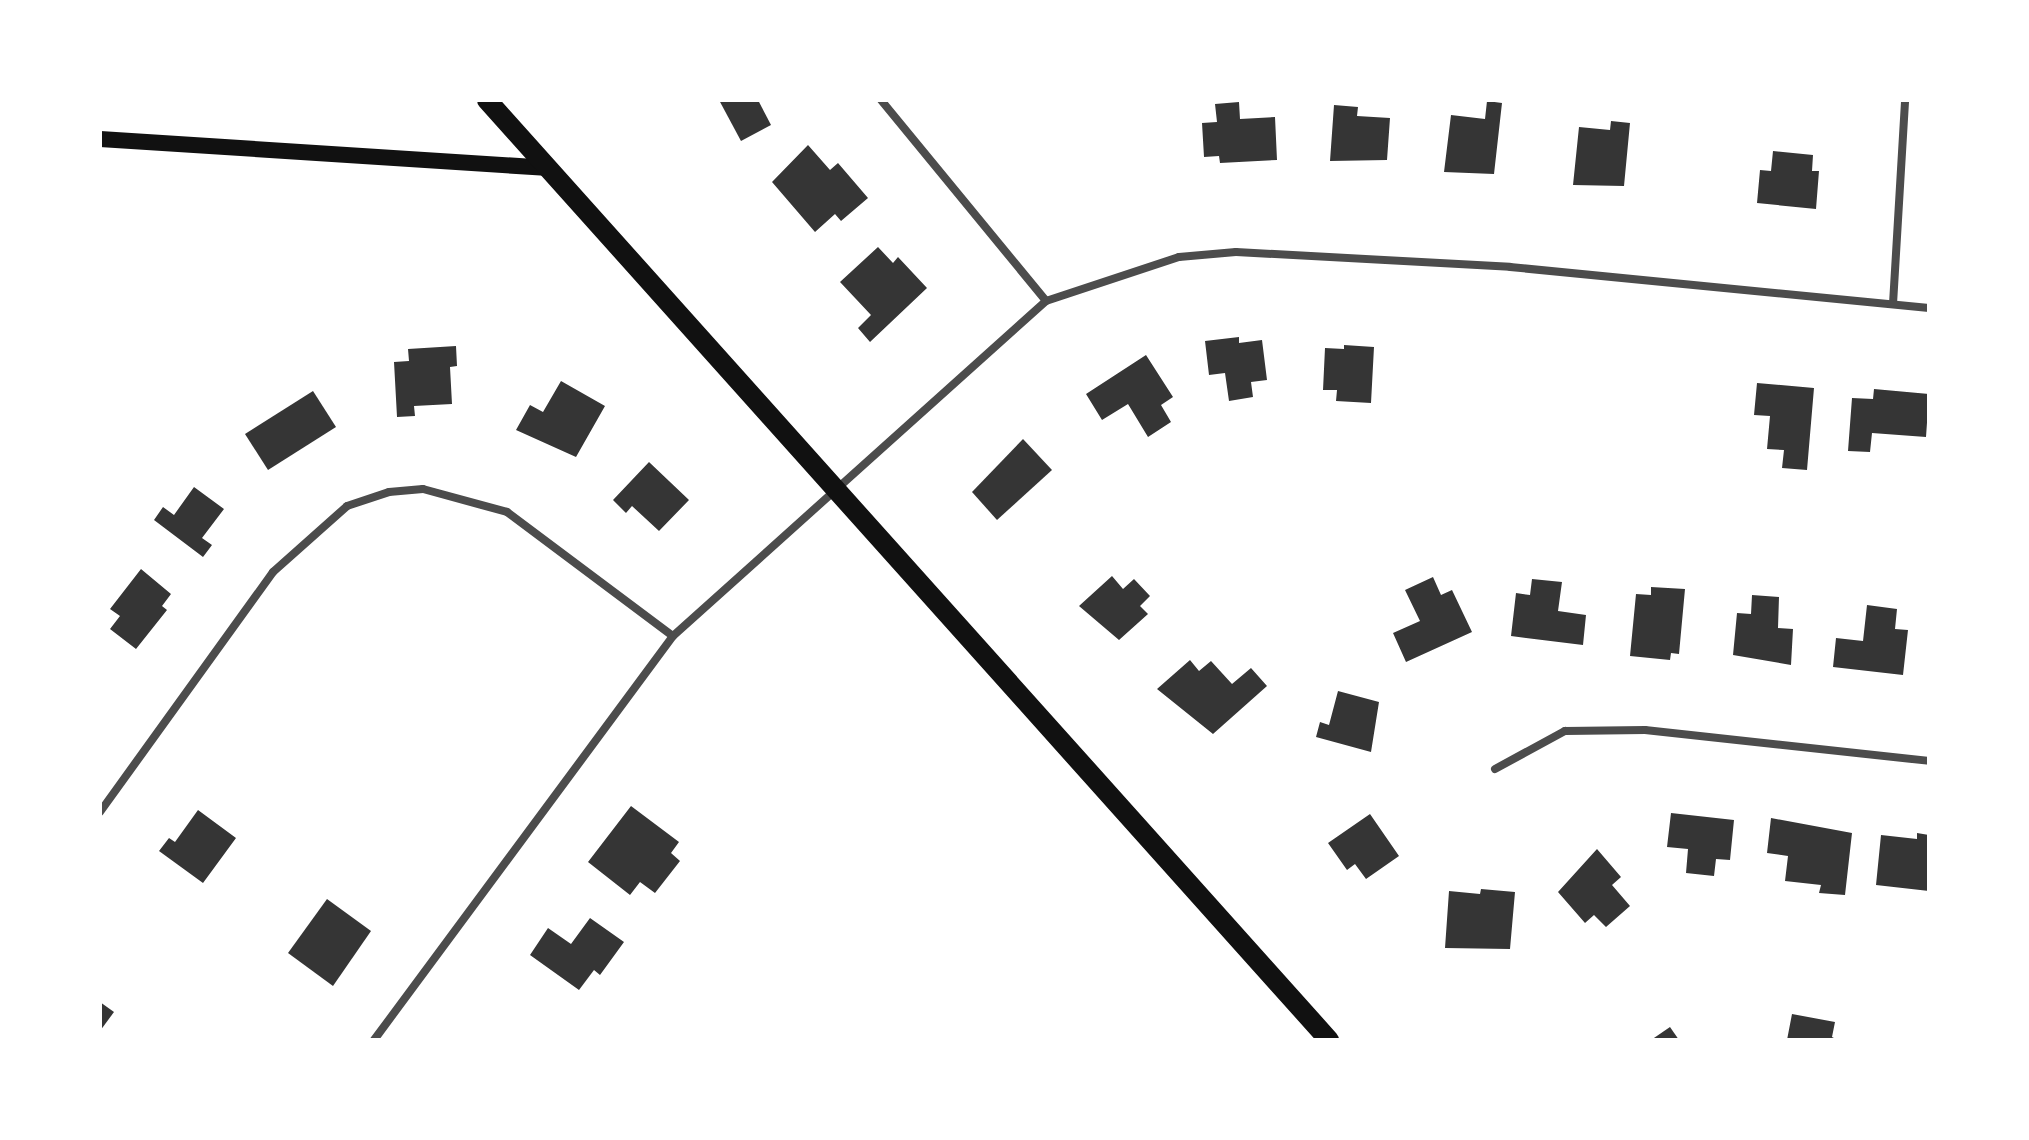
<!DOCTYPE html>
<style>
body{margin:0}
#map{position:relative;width:2029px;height:1140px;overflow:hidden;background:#fff;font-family:Literata,serif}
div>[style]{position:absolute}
.building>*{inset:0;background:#353535}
.minor>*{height:8px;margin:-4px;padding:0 4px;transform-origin:4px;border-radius:4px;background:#4c4c4c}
.secondary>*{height:16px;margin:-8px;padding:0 8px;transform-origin:8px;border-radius:8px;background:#111}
.primary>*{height:20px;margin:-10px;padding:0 10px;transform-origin:10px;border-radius:10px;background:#111}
span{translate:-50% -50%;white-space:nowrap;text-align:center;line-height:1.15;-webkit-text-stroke:7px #fff;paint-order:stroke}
.frame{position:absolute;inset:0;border:102px solid #fff;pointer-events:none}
</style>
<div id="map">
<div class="building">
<div style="clip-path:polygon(719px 100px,758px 100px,771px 125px,741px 141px)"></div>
<div style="clip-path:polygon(1487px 101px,1502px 103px,1494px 174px,1444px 172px,1451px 115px,1485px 119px)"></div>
<div style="clip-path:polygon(1239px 102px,1240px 119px,1275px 117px,1277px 160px,1220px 163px,1219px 156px,1204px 157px,1202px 123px,1217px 122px,1215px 104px)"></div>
<div style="clip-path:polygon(1334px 105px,1358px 107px,1357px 116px,1390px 118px,1387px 160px,1330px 161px)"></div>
<div style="clip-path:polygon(1611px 121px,1630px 123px,1624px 186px,1573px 185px,1579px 127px,1610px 130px)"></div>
<div style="clip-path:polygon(808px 145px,830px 170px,838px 163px,868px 198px,841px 221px,835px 214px,815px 232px,772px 182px)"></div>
<div style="clip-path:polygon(1773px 151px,1813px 155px,1812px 171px,1819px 171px,1816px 209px,1757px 203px,1760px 170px,1771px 171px)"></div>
<div style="clip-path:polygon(878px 247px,893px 263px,898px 257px,927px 288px,870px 342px,858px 328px,871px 315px,840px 282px)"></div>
<div style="clip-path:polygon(1239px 337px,1239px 343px,1262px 340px,1267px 380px,1251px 382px,1253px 397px,1229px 401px,1225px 373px,1209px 375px,1205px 341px)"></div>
<div style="clip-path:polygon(1344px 345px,1374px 347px,1371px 403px,1336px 401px,1337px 390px,1323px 390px,1325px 348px,1344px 349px)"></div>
<div style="clip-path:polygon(456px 346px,457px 366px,450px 367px,452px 404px,414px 406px,415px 416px,397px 417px,394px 362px,409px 361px,408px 349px)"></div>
<div style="clip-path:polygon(1146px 355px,1173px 397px,1161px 405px,1171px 422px,1148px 437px,1128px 404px,1102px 420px,1086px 394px)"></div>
<div style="clip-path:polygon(561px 381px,605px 406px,576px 457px,516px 430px,530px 405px,543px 412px)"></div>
<div style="clip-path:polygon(1757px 383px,1814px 388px,1807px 470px,1782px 468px,1784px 450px,1767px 449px,1770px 416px,1754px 415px)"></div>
<div style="clip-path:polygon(1874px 389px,1929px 394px,1926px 437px,1872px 433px,1870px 452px,1848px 451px,1852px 398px,1873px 399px)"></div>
<div style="clip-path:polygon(313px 391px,336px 427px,268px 470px,245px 434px)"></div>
<div style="clip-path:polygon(1023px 439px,1052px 470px,997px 520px,972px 492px)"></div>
<div style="clip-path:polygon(649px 462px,689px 500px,659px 531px,632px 506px,626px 513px,613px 500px)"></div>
<div style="clip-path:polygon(194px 487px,224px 509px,202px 538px,212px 545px,203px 557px,154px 520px,163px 507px,174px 515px)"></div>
<div style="clip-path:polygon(141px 569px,171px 594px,162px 606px,167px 610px,136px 649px,110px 629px,120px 616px,110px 609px)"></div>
<div style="clip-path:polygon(1112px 576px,1123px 589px,1134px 579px,1150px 596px,1140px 606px,1148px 614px,1119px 640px,1079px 606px)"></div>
<div style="clip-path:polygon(1433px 577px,1441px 595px,1452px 590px,1472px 632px,1406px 662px,1393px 633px,1420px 621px,1405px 590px)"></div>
<div style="clip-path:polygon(1532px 579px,1562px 582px,1558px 611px,1586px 615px,1583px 645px,1511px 636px,1516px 593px,1530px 595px)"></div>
<div style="clip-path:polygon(1651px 587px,1685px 589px,1679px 654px,1671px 653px,1670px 660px,1630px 656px,1636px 594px,1651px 595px)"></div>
<div style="clip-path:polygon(1752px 595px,1779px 597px,1778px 628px,1793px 629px,1791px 665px,1733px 655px,1737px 613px,1751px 614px)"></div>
<div style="clip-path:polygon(1867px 605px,1897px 609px,1895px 629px,1908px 630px,1903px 675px,1833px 667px,1836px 638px,1863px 641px)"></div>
<div style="clip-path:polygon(1190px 660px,1199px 671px,1211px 661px,1232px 684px,1251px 668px,1267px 686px,1213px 734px,1157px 689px)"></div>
<div style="clip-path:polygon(1338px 691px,1379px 702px,1371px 752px,1316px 737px,1320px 722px,1329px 725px)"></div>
<div style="clip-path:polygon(631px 806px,679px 842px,671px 853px,680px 861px,655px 893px,640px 882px,630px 895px,588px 862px)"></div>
<div style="clip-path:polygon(198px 810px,236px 838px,203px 883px,159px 851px,169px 838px,175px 842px)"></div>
<div style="clip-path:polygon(1671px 813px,1734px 820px,1730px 860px,1716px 859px,1714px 876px,1686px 873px,1688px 849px,1667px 847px)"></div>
<div style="clip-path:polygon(1370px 814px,1399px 856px,1366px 879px,1355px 864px,1347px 870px,1328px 843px)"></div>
<div style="clip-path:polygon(1771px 818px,1852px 833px,1845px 895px,1819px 893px,1821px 885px,1785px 881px,1788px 856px,1767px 853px)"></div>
<div style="clip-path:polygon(1917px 833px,1929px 835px,1929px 891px,1876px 885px,1881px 835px,1917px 839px)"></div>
<div style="clip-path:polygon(1597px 849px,1621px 877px,1612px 885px,1630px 906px,1606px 927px,1594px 915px,1585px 923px,1558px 892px)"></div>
<div style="clip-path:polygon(1481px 889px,1515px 892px,1510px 949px,1445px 948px,1449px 891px,1480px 894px)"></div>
<div style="clip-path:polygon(327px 899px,371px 931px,333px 986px,288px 953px)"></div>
<div style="clip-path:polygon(590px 918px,624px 942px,600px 975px,594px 970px,579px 990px,530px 955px,548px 928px,571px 944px)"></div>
<div style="clip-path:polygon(100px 1002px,114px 1012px,100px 1031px)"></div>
<div style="clip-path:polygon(1792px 1014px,1835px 1022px,1832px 1037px,1838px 1040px,1787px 1040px)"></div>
<div style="clip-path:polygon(1670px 1027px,1679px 1040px,1651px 1040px)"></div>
</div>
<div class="minor">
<div style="left:881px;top:100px;width:260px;rotate:50.6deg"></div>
<div style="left:1893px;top:304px;width:204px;rotate:-86.6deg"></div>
<div style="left:1495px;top:769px;width:80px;rotate:-28.5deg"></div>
<div style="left:1565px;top:731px;width:80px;rotate:-0.7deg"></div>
<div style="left:1645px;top:730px;width:286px;rotate:6.2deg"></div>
<div style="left:100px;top:812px;width:296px;rotate:-54.2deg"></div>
<div style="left:273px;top:572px;width:99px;rotate:-41.7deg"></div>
<div style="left:347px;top:506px;width:44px;rotate:-18.4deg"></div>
<div style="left:389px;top:492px;width:34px;rotate:-5deg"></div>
<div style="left:423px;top:489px;width:87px;rotate:15.3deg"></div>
<div style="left:507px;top:512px;width:207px;rotate:36.8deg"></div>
<div style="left:374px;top:1040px;width:503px;rotate:-53.49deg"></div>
<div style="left:673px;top:636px;width:501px;rotate:-41.93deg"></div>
<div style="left:1046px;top:301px;width:140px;rotate:-18.3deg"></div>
<div style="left:1179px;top:257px;width:57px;rotate:-5deg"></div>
<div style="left:1236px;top:252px;width:274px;rotate:3.1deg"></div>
<div style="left:1510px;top:267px;width:421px;rotate:5.6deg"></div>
</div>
<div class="secondary">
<div style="left:100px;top:139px;width:450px;rotate:3.7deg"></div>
</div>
<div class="primary">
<div style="left:487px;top:100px;width:1262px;rotate:48.15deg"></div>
</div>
<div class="frame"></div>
</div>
